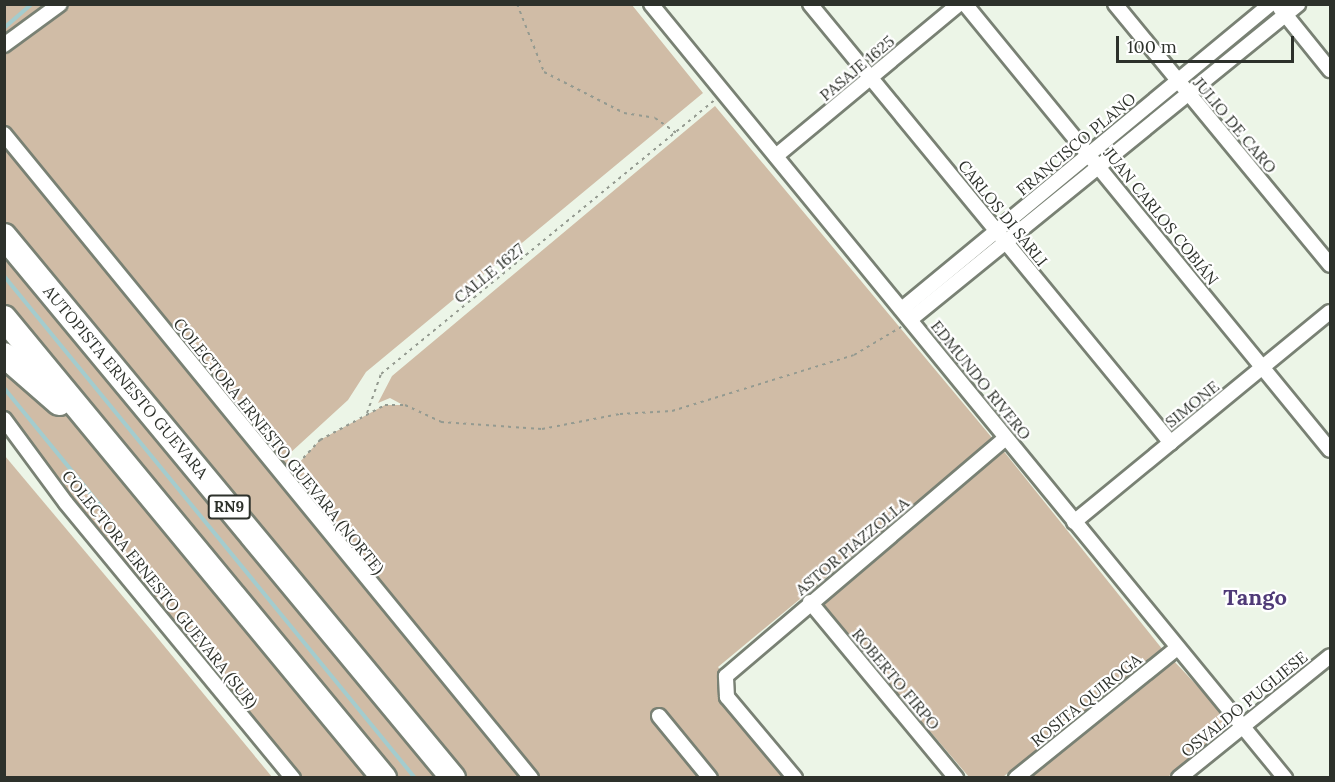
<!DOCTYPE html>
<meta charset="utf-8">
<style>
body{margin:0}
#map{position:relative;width:1335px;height:782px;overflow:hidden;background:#ecf5e7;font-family:Lora,serif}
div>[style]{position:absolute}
.green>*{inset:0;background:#d0bca6}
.stream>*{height:4px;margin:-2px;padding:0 2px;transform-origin:2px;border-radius:2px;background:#a3ccce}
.path>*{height:2px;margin-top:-1px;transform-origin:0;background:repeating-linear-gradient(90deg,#949a90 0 3px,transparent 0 7.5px)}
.roads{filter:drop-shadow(2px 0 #798174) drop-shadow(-2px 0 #798174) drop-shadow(0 2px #798174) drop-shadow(0 -2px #798174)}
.minor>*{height:14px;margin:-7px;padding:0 7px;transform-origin:7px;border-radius:7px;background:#fff}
.motorway>*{height:24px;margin:-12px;padding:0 12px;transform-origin:12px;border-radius:12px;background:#fff}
span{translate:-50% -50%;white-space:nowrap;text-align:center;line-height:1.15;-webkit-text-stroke:4.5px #fff;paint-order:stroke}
.shield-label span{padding:2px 4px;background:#fff;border:2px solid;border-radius:4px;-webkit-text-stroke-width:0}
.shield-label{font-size:15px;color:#2d312b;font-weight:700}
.street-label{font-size:16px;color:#2d312b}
.district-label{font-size:22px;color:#4f3a77;font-weight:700}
.frame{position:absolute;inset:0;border:6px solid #2d312b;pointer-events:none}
.scale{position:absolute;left:1116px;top:36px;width:178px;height:27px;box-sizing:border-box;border:3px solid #2d312b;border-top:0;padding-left:8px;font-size:18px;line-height:21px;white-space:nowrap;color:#2d312b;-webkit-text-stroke:4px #fff;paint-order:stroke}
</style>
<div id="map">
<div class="green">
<div style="clip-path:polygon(4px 5px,632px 5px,703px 93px,366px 372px,348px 400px,289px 454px,286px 477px,320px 440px,385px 405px,403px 405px,390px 398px,378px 403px,392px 376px,715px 106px,993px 439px,718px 667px,723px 674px,720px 694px,789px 777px,717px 777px,663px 713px,710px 777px,293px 777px,5px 419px)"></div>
<div style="clip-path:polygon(1002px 449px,1163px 650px,1003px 777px,969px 777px,821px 604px)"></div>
<div style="clip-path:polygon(5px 456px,151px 630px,272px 777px,5px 777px)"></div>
<div style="clip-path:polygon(1173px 660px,1231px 722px,1168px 777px,1026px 778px)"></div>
</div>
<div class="stream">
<div style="left:4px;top:28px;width:37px;rotate:-41deg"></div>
<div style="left:4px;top:276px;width:649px;rotate:50.69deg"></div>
<div style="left:4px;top:388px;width:164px;rotate:50.7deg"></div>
</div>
<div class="path">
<div style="left:517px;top:4px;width:73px;rotate:68.3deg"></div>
<div style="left:544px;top:72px;width:90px;rotate:27.1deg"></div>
<div style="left:624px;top:113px;width:31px;rotate:9deg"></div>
<div style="left:655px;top:118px;width:28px;rotate:35deg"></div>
<div style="left:367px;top:413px;width:41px;rotate:-70.3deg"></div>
<div style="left:381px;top:374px;width:431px;rotate:-39.4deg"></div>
<div style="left:293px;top:469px;width:40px;rotate:-47deg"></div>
<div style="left:320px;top:440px;width:74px;rotate:-28.3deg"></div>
<div style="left:385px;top:405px;width:20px"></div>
<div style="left:405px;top:405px;width:40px;rotate:25deg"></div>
<div style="left:441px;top:422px;width:101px;rotate:4deg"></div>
<div style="left:542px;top:429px;width:79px;rotate:-10.9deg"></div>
<div style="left:620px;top:414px;width:52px;rotate:-3.3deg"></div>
<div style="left:672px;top:411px;width:190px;rotate:-17.1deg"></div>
<div style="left:854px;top:355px;width:55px;rotate:-30.8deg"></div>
</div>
<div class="roads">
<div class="minor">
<div style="left:651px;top:4px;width:1001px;rotate:50.68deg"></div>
<div style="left:810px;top:4px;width:568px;rotate:50.57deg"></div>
<div style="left:965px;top:4px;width:576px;rotate:50.7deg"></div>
<div style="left:1115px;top:4px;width:338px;rotate:50.5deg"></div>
<div style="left:1280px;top:8px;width:80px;rotate:51.1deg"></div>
<div style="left:4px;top:45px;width:69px;rotate:-36.2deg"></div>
<div style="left:4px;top:134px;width:832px;rotate:50.71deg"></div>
<div style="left:776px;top:156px;width:238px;rotate:-39.7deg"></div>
<div style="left:902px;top:309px;width:479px;rotate:-39.6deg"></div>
<div style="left:911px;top:319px;width:499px;rotate:-39.1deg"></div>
<div style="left:4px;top:419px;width:104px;rotate:53.6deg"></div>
<div style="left:66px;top:503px;width:357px;rotate:50.5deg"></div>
<div style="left:1074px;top:522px;width:331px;rotate:-39.4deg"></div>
<div style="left:810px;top:602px;width:229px;rotate:50.3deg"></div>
<div style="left:659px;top:716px;width:80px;rotate:50.6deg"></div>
<div style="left:795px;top:778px;width:106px;rotate:-130deg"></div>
<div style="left:727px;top:697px;width:21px;rotate:-93deg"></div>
<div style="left:726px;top:676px;width:367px;rotate:-40.4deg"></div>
<div style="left:1016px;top:778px;width:207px;rotate:-38.9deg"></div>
<div style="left:1179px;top:778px;width:194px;rotate:-38.9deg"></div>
</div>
<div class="motorway">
<div style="left:4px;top:236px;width:704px;rotate:50.36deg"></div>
<div style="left:4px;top:318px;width:597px;rotate:50.44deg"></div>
<div style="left:4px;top:355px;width:73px;rotate:41.1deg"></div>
</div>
</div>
<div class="shield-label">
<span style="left:229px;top:507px">RN9</span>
</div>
<div class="street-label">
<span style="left:857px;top:68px;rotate:-40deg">PASAJE 1625</span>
<span style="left:1235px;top:125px;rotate:50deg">JULIO DE CARO</span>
<span style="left:1076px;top:144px;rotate:-40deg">FRANCISCO PLANO</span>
<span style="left:1003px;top:213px;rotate:51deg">CARLOS DI SARLI</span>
<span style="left:1161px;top:216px;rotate:51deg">JUAN CARLOS COBIÁN</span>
<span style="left:489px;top:273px;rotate:-39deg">CALLE 1627</span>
<span style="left:981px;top:380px;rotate:51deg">EDMUNDO RIVERO</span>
<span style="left:126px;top:382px;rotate:50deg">AUTOPISTA ERNESTO GUEVARA</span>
<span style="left:1192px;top:404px;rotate:-39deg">SIMONE</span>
<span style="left:279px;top:446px;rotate:51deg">COLECTORA ERNESTO GUEVARA (NORTE)</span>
<span style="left:852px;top:546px;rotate:-40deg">ASTOR PIAZZOLLA</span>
<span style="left:160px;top:589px;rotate:51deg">COLECTORA ERNESTO GUEVARA (SUR)</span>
<span style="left:896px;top:679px;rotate:50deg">ROBERTO FIRPO</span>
<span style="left:1086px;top:700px;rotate:-39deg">ROSITA QUIROGA</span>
<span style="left:1244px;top:704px;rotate:-39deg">OSVALDO PUGLIESE</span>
</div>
<div class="district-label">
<span style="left:1255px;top:598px">Tango</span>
</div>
<div class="frame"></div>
<div class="scale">100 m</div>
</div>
